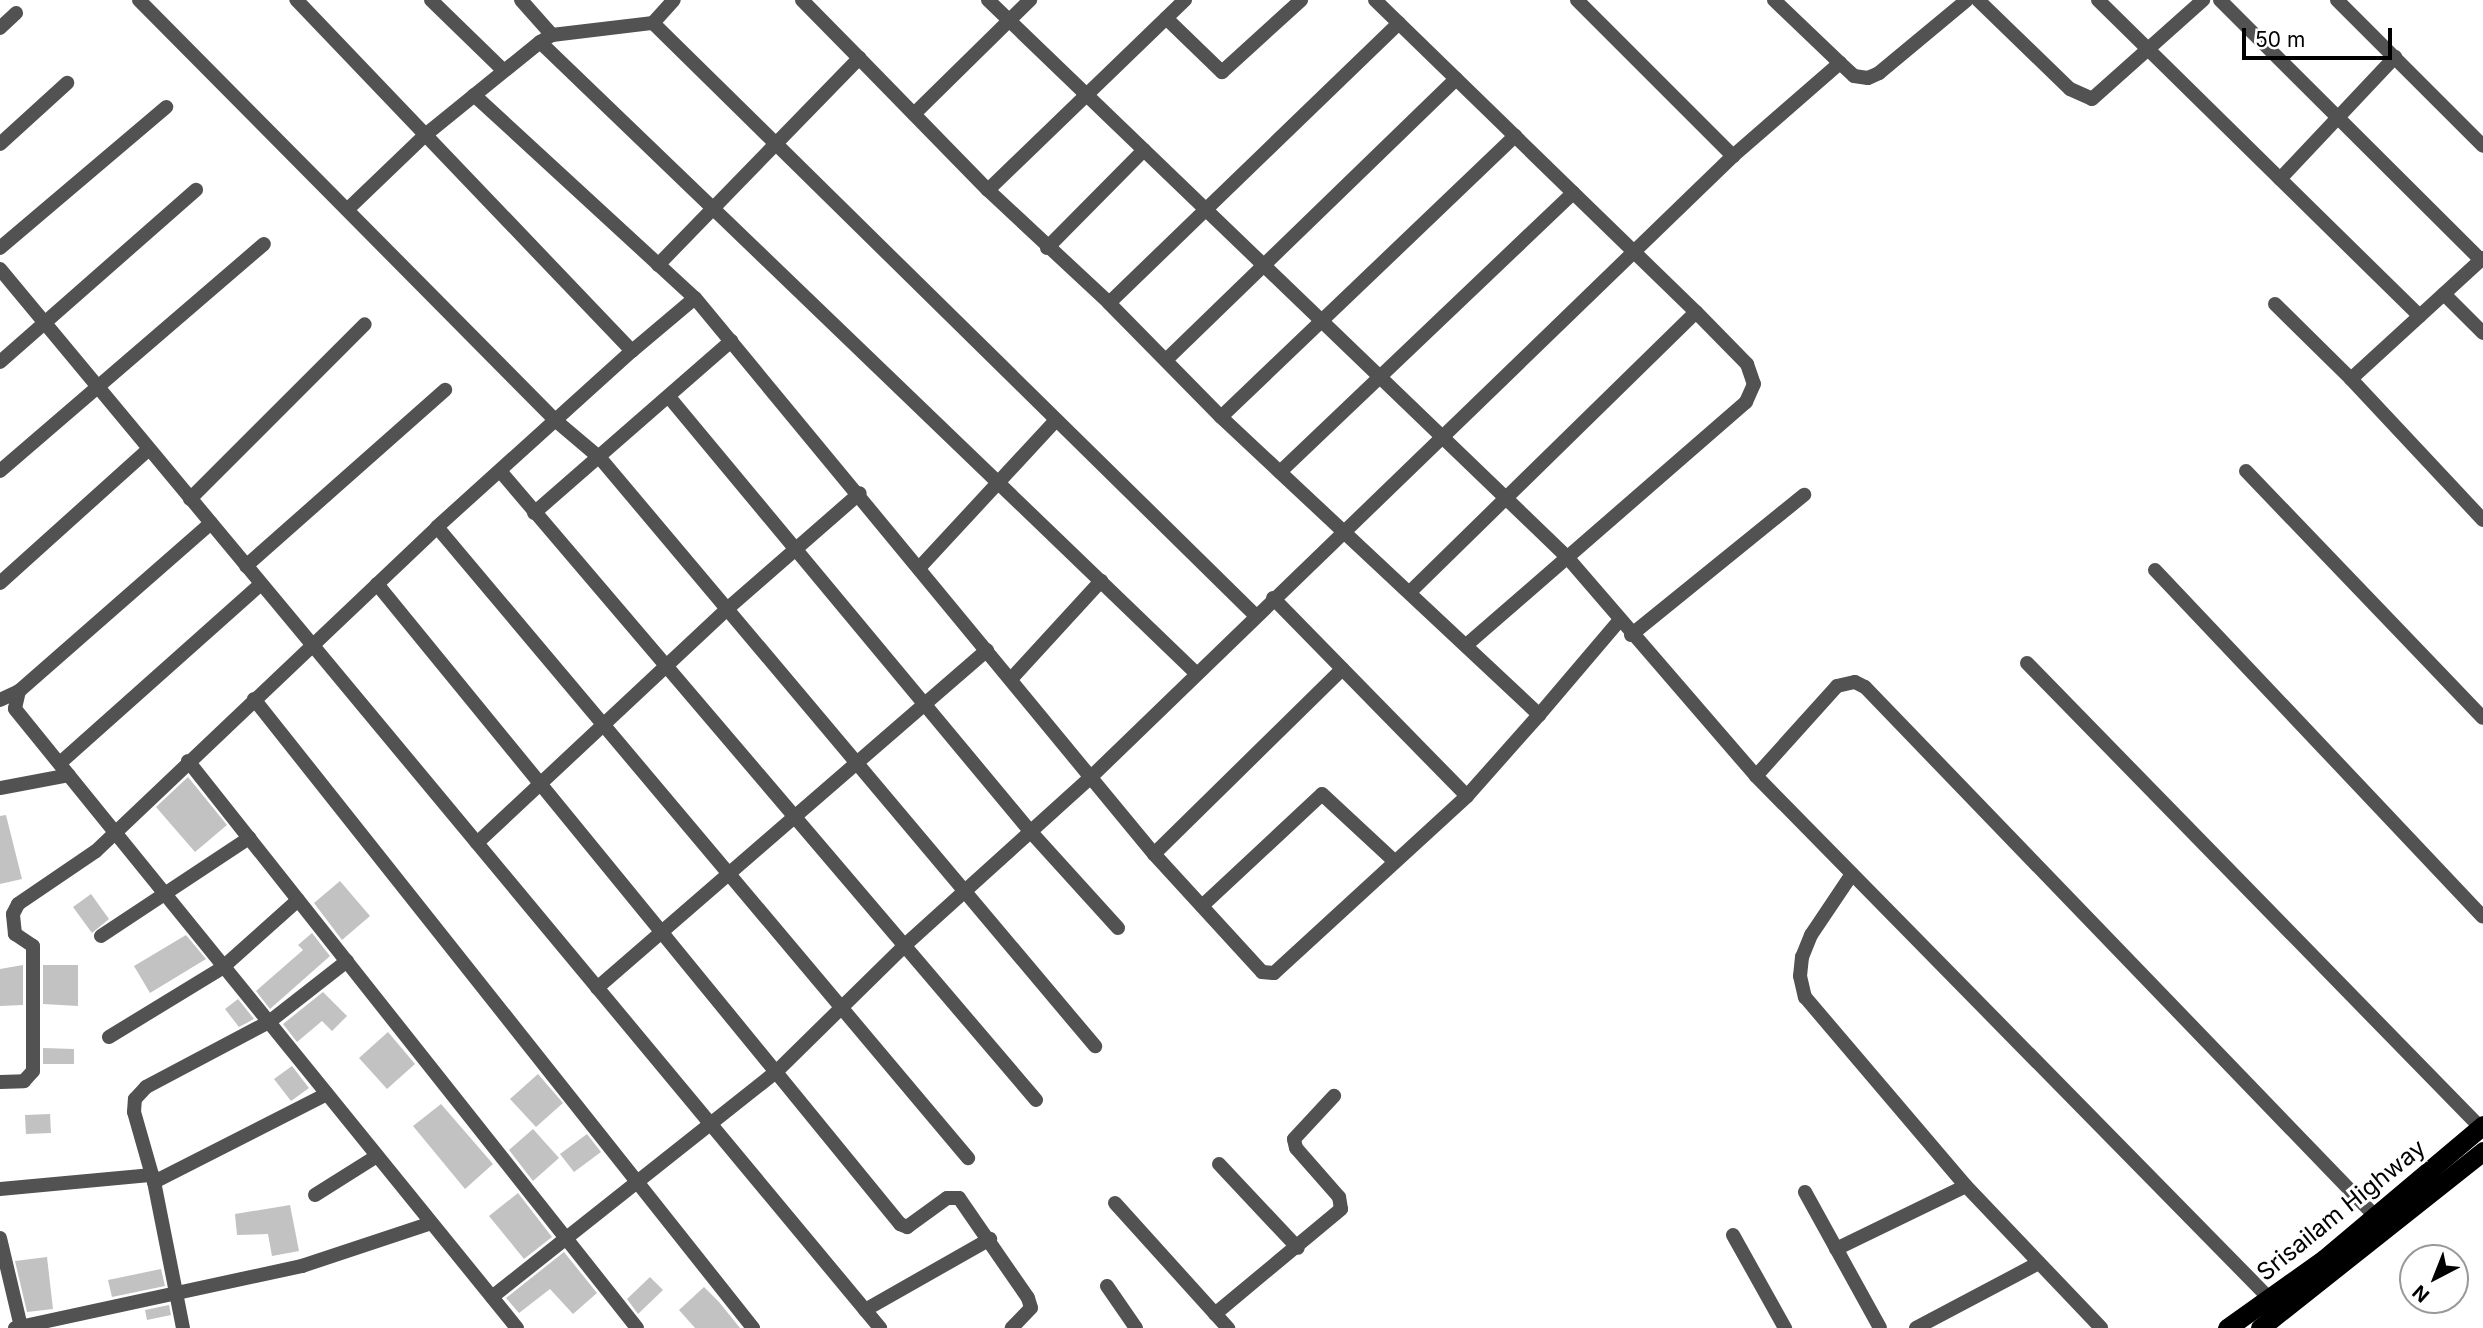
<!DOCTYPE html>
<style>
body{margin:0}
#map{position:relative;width:2483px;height:1328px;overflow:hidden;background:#fff;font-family:Inter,sans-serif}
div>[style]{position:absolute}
.building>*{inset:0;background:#c2c2c2}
.minor>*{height:14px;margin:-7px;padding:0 7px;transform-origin:7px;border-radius:7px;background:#525252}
.trunk>*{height:19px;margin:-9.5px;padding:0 9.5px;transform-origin:9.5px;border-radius:9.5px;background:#000}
span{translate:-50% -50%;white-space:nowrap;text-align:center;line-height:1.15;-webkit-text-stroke:6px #fff;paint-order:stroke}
.street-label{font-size:24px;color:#000}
.north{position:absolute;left:2399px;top:1244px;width:70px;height:70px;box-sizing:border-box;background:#fff;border:2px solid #999;border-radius:50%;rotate:222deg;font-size:19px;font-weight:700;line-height:28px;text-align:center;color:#000}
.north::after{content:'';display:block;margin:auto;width:24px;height:32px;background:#000;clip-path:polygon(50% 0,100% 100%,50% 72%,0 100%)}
.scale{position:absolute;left:2242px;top:28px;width:150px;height:32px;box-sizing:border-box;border:4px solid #000;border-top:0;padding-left:9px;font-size:21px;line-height:24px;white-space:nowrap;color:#000;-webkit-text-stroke:5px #fff;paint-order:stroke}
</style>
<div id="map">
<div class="building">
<div style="clip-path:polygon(188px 777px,227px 825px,195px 852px,156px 807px)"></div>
<div style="clip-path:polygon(6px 815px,22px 879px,0 884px,0 816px)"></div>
<div style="clip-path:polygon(340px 881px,370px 916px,342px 940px,314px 903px)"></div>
<div style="clip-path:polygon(91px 894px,109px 919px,92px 933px,73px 907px)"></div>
<div style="clip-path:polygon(312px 933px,330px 956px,270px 1009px,256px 991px,303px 950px,298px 945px)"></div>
<div style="clip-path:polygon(186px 935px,206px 959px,150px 993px,134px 966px)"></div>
<div style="clip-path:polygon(23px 965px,23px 1005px,0 1006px,0 969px)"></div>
<div style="clip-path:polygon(43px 965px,78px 965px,78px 1006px,43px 1004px)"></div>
<div style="clip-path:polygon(323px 992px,347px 1016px,332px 1031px,322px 1021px,297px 1042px,283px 1024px)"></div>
<div style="clip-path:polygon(238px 999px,254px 1019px,239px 1027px,225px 1009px)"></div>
<div style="clip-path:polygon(388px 1032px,415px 1064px,387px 1089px,359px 1058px)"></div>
<div style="clip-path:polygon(43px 1048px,74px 1049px,74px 1064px,43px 1064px)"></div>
<div style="clip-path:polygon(292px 1066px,309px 1088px,291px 1101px,274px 1079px)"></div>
<div style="clip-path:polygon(538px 1074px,563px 1103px,536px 1127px,510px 1099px)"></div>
<div style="clip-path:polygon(441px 1104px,493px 1164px,465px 1189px,413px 1126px)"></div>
<div style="clip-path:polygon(50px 1114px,51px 1133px,26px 1134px,25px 1115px)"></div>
<div style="clip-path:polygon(533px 1129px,559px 1158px,533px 1181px,509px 1150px)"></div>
<div style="clip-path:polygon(587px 1134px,601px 1152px,574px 1172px,560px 1154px)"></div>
<div style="clip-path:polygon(518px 1193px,552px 1237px,524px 1259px,489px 1216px)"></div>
<div style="clip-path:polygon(290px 1205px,299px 1251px,272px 1256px,268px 1234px,237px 1235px,235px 1214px)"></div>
<div style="clip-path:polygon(564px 1252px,597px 1293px,573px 1314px,550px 1289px,519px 1313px,506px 1298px)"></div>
<div style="clip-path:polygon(47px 1257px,53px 1309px,27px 1312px,15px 1261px)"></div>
<div style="clip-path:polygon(161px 1269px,165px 1286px,112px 1297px,108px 1280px)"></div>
<div style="clip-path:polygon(650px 1277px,663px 1290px,638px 1314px,627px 1299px)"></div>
<div style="clip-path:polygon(704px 1287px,719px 1302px,740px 1328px,695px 1328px,679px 1310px)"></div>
<div style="clip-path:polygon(169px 1305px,171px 1315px,147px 1320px,145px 1310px)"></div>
</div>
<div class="minor">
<div style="left:139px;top:0;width:591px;rotate:45.27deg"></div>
<div style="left:555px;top:420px;width:59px;rotate:40.2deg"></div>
<div style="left:600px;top:458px;width:769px;rotate:49.91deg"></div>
<div style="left:431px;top:0;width:99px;rotate:44.2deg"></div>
<div style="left:521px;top:0;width:47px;rotate:48.5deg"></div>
<div style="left:802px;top:0;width:81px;rotate:45.5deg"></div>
<div style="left:988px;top:0;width:803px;rotate:43.89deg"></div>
<div style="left:1567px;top:557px;width:289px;rotate:49.2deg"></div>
<div style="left:1756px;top:776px;width:733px;rotate:45.5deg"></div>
<div style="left:1375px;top:0;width:448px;rotate:44.2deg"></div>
<div style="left:1696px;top:312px;width:73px;rotate:45.6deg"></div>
<div style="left:1747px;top:364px;width:21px;rotate:71deg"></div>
<div style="left:1754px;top:384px;width:20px;rotate:114deg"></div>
<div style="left:1746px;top:402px;width:369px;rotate:139deg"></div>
<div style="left:1577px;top:0;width:221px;rotate:45deg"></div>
<div style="left:1774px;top:0;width:91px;rotate:43.7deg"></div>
<div style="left:1978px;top:0;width:128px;rotate:44.1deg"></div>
<div style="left:2070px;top:89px;width:24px;rotate:24deg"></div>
<div style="left:2092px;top:99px;width:149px;rotate:-41.7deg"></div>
<div style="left:2098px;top:0;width:451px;rotate:44.5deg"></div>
<div style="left:2220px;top:0;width:368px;rotate:44.9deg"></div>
<div style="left:2337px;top:0;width:206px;rotate:45deg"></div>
<div style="left:1166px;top:18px;width:78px;rotate:44deg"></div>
<div style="left:1222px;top:72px;width:107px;rotate:-42.3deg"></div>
<div style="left:653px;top:23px;width:844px;rotate:44.52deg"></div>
<div style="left:1399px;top:23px;width:403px;rotate:136deg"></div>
<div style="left:1109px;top:303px;width:160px;rotate:45.5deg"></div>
<div style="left:1221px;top:417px;width:436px;rotate:43.1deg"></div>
<div style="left:1539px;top:715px;width:123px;rotate:-49.6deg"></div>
<div style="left:0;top:28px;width:22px;rotate:-43deg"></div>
<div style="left:540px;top:42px;width:909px;rotate:43.89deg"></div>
<div style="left:474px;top:95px;width:300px;rotate:42.6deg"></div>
<div style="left:695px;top:298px;width:721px;rotate:50.46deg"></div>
<div style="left:1154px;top:854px;width:264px;rotate:-44.5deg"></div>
<div style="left:914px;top:114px;width:163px;rotate:-44.5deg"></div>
<div style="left:0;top:144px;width:91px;rotate:-42.3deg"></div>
<div style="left:2280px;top:179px;width:168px;rotate:-46.7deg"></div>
<div style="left:988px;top:190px;width:274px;rotate:-44deg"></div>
<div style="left:349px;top:208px;width:104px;rotate:-43.8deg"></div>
<div style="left:424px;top:136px;width:149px;rotate:-39deg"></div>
<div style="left:540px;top:42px;width:14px;rotate:-30deg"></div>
<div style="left:552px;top:35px;width:102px;rotate:-6.8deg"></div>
<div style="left:653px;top:23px;width:31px;rotate:-48deg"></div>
<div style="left:0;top:248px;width:218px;rotate:-40.3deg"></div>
<div style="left:1047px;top:248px;width:138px;rotate:-45.3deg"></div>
<div style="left:2483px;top:258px;width:179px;rotate:137.5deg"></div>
<div style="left:2351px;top:379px;width:193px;rotate:46.9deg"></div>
<div style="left:658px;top:265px;width:289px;rotate:-45.8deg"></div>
<div style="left:859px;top:58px;width:185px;rotate:45.7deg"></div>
<div style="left:988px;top:190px;width:166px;rotate:43deg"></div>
<div style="left:0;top:269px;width:1377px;rotate:50.27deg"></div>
<div style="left:2444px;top:294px;width:55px;rotate:45deg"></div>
<div style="left:2275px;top:304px;width:107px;rotate:44.6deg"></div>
<div style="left:632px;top:351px;width:82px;rotate:-40.1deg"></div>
<div style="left:1166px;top:360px;width:404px;rotate:-44.1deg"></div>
<div style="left:0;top:362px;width:261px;rotate:-41.3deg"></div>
<div style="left:669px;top:397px;width:565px;rotate:50.25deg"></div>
<div style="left:1030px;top:831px;width:131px;rotate:47.8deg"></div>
<div style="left:1221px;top:417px;width:407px;rotate:-43.7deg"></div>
<div style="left:0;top:471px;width:348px;rotate:-40.7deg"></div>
<div style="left:2246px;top:471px;width:342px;rotate:46.2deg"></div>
<div style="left:501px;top:472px;width:825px;rotate:49.57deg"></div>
<div style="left:1280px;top:472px;width:405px;rotate:-43.6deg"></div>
<div style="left:190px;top:499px;width:247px;rotate:-45deg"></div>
<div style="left:534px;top:513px;width:262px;rotate:-41.1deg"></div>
<div style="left:211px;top:523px;width:255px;rotate:138.8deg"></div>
<div style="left:19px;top:691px;width:18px;rotate:103deg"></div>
<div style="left:15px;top:709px;width:797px;rotate:50.96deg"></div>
<div style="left:437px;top:527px;width:825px;rotate:49.92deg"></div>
<div style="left:246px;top:566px;width:266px;rotate:-41.5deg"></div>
<div style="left:920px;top:567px;width:200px;rotate:-47.2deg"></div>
<div style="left:2155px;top:570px;width:477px;rotate:46.6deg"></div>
<div style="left:0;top:583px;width:200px;rotate:-42deg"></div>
<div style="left:377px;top:584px;width:827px;rotate:50.74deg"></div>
<div style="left:900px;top:1224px;width:8px;rotate:23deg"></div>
<div style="left:907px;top:1227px;width:49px;rotate:-35.9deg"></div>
<div style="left:947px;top:1198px;width:12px"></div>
<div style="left:959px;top:1198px;width:121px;rotate:55.4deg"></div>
<div style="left:1028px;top:1298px;width:10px;rotate:73deg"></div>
<div style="left:1031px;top:1308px;width:28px;rotate:134deg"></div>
<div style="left:1410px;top:592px;width:400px;rotate:-44.4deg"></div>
<div style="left:1273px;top:598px;width:277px;rotate:45.6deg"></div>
<div style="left:1631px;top:635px;width:223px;rotate:-39deg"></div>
<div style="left:2027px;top:663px;width:648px;rotate:45.69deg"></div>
<div style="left:1012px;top:678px;width:132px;rotate:-47.5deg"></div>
<div style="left:254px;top:699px;width:803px;rotate:51.57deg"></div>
<div style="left:0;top:700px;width:21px;rotate:-25deg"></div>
<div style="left:188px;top:761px;width:723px;rotate:51.62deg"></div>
<div style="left:60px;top:763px;width:269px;rotate:-41.7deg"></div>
<div style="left:1756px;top:776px;width:121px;rotate:-48deg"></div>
<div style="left:1837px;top:686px;width:18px;rotate:-13deg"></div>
<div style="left:1855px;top:682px;width:11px;rotate:27deg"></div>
<div style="left:1865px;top:687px;width:735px;rotate:46.05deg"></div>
<div style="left:0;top:788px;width:70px;rotate:-10.7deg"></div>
<div style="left:477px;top:843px;width:342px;rotate:-43.1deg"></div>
<div style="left:727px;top:609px;width:176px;rotate:-41.1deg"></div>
<div style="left:1154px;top:854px;width:160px;rotate:47.5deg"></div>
<div style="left:1262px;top:972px;width:12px;rotate:5deg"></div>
<div style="left:1274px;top:973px;width:262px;rotate:-42.5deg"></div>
<div style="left:1467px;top:796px;width:108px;rotate:-48.4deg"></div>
<div style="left:1852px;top:874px;width:73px;rotate:123.9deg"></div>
<div style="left:1811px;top:935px;width:24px;rotate:112deg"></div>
<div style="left:1802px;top:957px;width:19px;rotate:96deg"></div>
<div style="left:1800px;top:976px;width:22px;rotate:77deg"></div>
<div style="left:1805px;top:997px;width:248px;rotate:49.6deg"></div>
<div style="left:1966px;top:1186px;width:196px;rotate:46.4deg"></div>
<div style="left:1202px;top:906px;width:164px;rotate:-43deg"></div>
<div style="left:1322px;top:794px;width:98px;rotate:42.9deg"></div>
<div style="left:101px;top:936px;width:178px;rotate:-33.5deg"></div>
<div style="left:597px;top:988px;width:516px;rotate:-40.91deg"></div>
<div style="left:109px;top:1037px;width:132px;rotate:-31.4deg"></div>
<div style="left:222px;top:968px;width:102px;rotate:-41.8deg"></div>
<div style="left:0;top:1082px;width:24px;rotate:-2deg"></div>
<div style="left:24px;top:1081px;width:13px;rotate:-48deg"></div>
<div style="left:33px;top:1071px;width:125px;rotate:-90deg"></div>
<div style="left:33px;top:946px;width:22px;rotate:-146deg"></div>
<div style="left:15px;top:934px;width:20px;rotate:-96deg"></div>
<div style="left:13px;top:914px;width:11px;rotate:-63deg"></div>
<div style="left:18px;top:904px;width:94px;rotate:-34.2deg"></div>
<div style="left:96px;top:851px;width:470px;rotate:-43.5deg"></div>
<div style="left:437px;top:527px;width:263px;rotate:-42.1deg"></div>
<div style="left:632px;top:351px;width:486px;rotate:-133.7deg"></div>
<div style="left:1219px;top:1164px;width:115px;rotate:46.8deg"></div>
<div style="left:154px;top:1182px;width:194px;rotate:-27deg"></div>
<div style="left:0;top:1189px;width:153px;rotate:-5.3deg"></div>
<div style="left:1805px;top:1192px;width:155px;rotate:61.1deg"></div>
<div style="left:315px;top:1195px;width:73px;rotate:-32.2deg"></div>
<div style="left:1115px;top:1203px;width:169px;rotate:47.9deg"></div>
<div style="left:1733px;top:1235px;width:107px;rotate:60.8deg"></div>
<div style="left:0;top:1238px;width:91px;rotate:76.7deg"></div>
<div style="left:1836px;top:1249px;width:144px;rotate:-25.9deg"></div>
<div style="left:1107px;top:1286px;width:51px;rotate:55.4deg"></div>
<div style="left:492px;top:1297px;width:365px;rotate:-38.4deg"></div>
<div style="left:778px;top:1070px;width:177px;rotate:-44.5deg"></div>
<div style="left:904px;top:946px;width:252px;rotate:-42.1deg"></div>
<div style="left:1091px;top:777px;width:893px;rotate:-44.05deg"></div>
<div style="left:1733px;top:156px;width:142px;rotate:-41deg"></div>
<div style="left:1840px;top:63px;width:19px;rotate:43deg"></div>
<div style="left:1854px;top:76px;width:14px;rotate:8deg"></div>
<div style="left:1868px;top:78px;width:12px;rotate:-24deg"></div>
<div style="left:1879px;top:73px;width:114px;rotate:-39.7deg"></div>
<div style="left:865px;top:1310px;width:144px;rotate:-29.6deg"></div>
<div style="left:1215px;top:1314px;width:164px;rotate:-39.8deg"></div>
<div style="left:1341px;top:1209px;width:12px;rotate:-99deg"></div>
<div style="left:1339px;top:1197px;width:65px;rotate:-131.3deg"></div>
<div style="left:1296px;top:1148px;width:9px;rotate:-103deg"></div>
<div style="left:1294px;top:1139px;width:59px;rotate:-47.1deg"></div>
<div style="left:15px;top:1328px;width:294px;rotate:-12.2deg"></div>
<div style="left:302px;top:1266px;width:136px;rotate:-18.4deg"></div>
<div style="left:183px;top:1328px;width:149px;rotate:-101.2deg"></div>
<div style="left:154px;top:1182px;width:73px;rotate:-105.9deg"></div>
<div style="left:134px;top:1112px;width:13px;rotate:-86deg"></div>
<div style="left:135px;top:1099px;width:16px;rotate:-47deg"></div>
<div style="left:146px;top:1087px;width:139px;rotate:-27.9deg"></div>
<div style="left:269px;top:1022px;width:99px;rotate:-38deg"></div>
<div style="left:1916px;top:1328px;width:139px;rotate:-27.9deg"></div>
</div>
<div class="trunk">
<div style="left:2227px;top:1328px;width:119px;rotate:-35.4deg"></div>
<div style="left:2324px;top:1259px;width:208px;rotate:-40.1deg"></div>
<div style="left:2260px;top:1328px;width:285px;rotate:-38.4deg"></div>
</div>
<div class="street-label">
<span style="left:2341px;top:1210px;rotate:-39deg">Srisailam Highway</span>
</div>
<div class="north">N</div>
<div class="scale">50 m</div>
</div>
